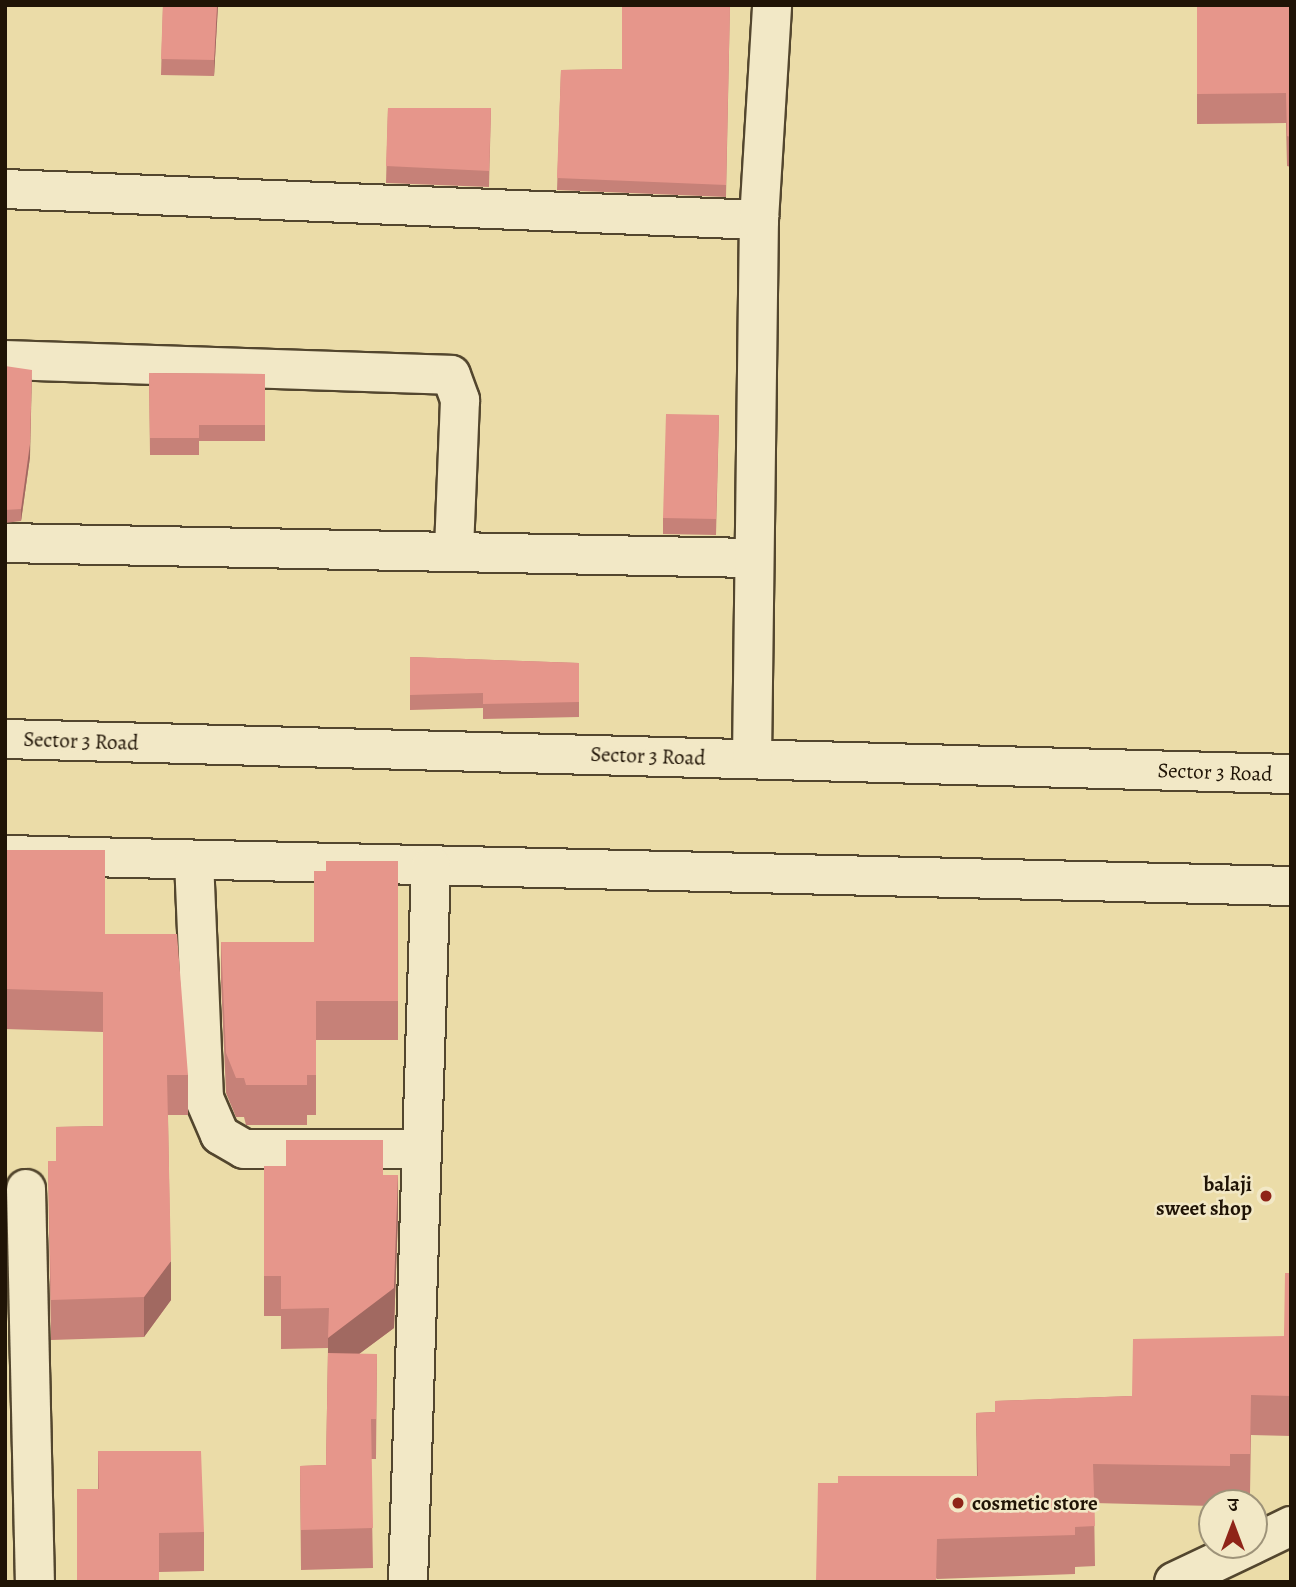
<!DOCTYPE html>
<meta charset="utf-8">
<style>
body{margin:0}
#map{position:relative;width:1296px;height:1587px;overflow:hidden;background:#ebdca8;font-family:Alegreya,"Noto Serif Devanagari",serif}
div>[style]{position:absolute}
.roads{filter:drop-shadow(2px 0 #53462e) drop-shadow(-2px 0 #53462e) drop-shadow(0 2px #53462e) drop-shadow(0 -2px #53462e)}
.minor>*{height:38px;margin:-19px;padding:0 19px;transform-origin:19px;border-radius:19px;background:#f2e8c6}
.wall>*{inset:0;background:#c68178}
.shaded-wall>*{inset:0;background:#a16961}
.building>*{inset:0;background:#e6968b}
.dots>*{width:19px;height:19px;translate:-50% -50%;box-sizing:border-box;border:4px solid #f2e8c6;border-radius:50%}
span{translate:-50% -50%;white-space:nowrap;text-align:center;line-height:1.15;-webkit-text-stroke:5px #f2e8c6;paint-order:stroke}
.street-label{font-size:21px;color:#201406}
.poi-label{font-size:21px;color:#201406;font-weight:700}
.right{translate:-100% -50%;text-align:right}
.left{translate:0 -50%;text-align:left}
.frame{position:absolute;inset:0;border:7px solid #201406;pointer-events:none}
.north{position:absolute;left:1198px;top:1489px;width:70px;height:70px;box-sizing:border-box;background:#f2e8c6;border:2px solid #9e9379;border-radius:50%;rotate:0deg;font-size:19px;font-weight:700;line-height:28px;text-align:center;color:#201406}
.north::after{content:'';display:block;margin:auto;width:24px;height:32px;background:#8f2418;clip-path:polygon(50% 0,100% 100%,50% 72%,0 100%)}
</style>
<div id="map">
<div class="roads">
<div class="minor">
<div style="left:5px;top:189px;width:755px;rotate:2.35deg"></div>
<div style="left:5px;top:360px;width:446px;rotate:1.9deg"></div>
<div style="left:451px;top:375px;width:27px;rotate:70deg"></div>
<div style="left:460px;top:400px;width:149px;rotate:92.3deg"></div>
<div style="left:5px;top:543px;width:746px;rotate:1.15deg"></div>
<div style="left:5px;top:739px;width:1286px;rotate:1.56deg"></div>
<div style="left:752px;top:759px;width:539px;rotate:-89.26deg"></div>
<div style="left:759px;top:220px;width:215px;rotate:-86.5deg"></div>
<div style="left:5px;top:855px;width:1286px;rotate:1.38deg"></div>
<div style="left:194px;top:860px;width:238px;rotate:87.6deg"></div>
<div style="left:204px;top:1098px;width:40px;rotate:66.6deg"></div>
<div style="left:220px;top:1135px;width:28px;rotate:30deg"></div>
<div style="left:244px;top:1149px;width:178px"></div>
<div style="left:26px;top:1189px;width:393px;rotate:88.7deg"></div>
<div style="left:1254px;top:1544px;width:41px;rotate:-25.9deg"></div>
<div style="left:408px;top:1582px;width:716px;rotate:-88.16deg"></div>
<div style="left:1174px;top:1582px;width:86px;rotate:-25.4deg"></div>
</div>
</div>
<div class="wall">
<div style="clip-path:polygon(163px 5px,218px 5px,214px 76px,161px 75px)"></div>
<div style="clip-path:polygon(730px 5px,726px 197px,557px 190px,561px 70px,622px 69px)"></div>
<div style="clip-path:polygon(1197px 5px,1291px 5px,1291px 167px,1287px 166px,1286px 123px,1197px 124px)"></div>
<div style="clip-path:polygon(388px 108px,491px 108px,489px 187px,386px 183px)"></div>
<div style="clip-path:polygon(5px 366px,30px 457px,21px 521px,5px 523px)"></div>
<div style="clip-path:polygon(149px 373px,265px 374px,265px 441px,199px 441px,199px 455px,150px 455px)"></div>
<div style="clip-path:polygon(719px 415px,716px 535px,663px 534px,663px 518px)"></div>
<div style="clip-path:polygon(410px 657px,579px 663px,579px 717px,483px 719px,483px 708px,410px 710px)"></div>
<div style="clip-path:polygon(5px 850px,105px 934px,188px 1075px,188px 1115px,168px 1115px,171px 1300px,144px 1337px,51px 1340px,48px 1161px,56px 1161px,56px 1127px,103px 1126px,103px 1032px,5px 1029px)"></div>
<div style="clip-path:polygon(398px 861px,398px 1040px,316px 1040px,316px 1115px,307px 1115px,307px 1125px,246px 1125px,244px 1117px,236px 1117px,226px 1093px,221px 982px,221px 942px,314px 942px)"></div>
<div style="clip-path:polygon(264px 1166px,383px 1175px,398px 1215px,394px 1328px,359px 1354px,377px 1354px,376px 1459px,371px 1459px,373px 1568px,301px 1570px,300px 1466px,326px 1465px,328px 1348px,281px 1349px,281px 1316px,264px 1316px)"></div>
<div style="clip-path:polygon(1291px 1273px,1291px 1436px,1251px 1435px,1250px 1494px,1230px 1494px,1230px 1503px,1212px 1503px,1212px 1506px,1094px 1503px,1095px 1566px,1075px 1567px,1075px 1574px,937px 1579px,838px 1483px,977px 1476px,976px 1413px,995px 1412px,995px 1401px,1132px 1396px,1284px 1336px)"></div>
<div style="clip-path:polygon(98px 1451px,204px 1532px,204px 1571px,159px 1572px,98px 1489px)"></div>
</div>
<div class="shaded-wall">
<div style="clip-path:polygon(217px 5px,218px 5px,214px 76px,214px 60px)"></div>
<div style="clip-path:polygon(32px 370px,30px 457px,21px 521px,21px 509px)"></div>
<div style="clip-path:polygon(398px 1175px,398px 1215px,394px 1328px,328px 1377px,328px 1338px)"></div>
<div style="clip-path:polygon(171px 1261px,171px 1300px,144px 1337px,144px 1297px)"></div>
</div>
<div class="building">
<div style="clip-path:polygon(163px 5px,217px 5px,214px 60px,161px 59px)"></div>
<div style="clip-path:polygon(622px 5px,730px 5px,726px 185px,557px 178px,561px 70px,622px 69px)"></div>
<div style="clip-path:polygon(1197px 5px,1291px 5px,1291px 137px,1287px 136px,1286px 93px,1197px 94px)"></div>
<div style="clip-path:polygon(388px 108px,491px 108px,489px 171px,386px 166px)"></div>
<div style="clip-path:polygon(5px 366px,32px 370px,30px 444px,21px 509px,5px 510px)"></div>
<div style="clip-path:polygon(149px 373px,265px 374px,265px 425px,199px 425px,199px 438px,150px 438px)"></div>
<div style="clip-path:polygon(666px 414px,719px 415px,716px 519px,663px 518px)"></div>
<div style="clip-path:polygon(410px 657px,579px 663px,579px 702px,483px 704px,483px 693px,410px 695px)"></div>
<div style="clip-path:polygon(5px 850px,105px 850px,105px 934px,177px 934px,188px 1075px,167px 1075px,171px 1261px,144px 1297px,51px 1300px,48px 1161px,56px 1161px,56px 1127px,103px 1126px,103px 992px,5px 989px)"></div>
<div style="clip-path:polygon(326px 861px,398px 861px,398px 1001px,316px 1001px,316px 1075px,307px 1075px,307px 1085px,246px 1085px,244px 1078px,236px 1078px,226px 1053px,221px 942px,314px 942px,314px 871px,326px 871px)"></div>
<div style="clip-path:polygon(286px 1140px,383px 1140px,383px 1175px,398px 1175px,394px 1288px,328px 1338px,329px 1308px,281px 1309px,281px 1276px,264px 1276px,264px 1166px,286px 1166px)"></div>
<div style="clip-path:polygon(1285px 1273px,1291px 1273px,1291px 1396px,1251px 1395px,1250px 1454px,1230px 1454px,1230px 1466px,1093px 1464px,1095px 1526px,1075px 1527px,1075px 1535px,937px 1539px,936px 1582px,816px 1582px,818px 1483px,838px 1483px,838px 1476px,978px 1476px,976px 1413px,995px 1412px,995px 1401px,1132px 1396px,1133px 1339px,1284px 1336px)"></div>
<div style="clip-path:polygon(328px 1353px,377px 1354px,376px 1419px,371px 1419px,373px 1528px,301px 1530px,300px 1466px,326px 1465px)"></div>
<div style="clip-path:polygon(98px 1451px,201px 1451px,204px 1532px,159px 1533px,159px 1582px,77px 1582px,77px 1489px,99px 1489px)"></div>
</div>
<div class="dots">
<div style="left:1266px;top:1196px;background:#8f2418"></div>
<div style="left:958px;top:1503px;background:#8f2418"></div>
</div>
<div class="street-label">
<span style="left:81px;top:741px;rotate:2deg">Sector 3 Road</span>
<span style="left:648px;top:756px;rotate:2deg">Sector 3 Road</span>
<span style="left:1215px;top:772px;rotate:2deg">Sector 3 Road</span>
</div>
<div class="poi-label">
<span class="right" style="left:1252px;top:1196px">balaji<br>sweet shop</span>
<span class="left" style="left:972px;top:1503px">cosmetic store</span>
</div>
<div class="frame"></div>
<div class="north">उ</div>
</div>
